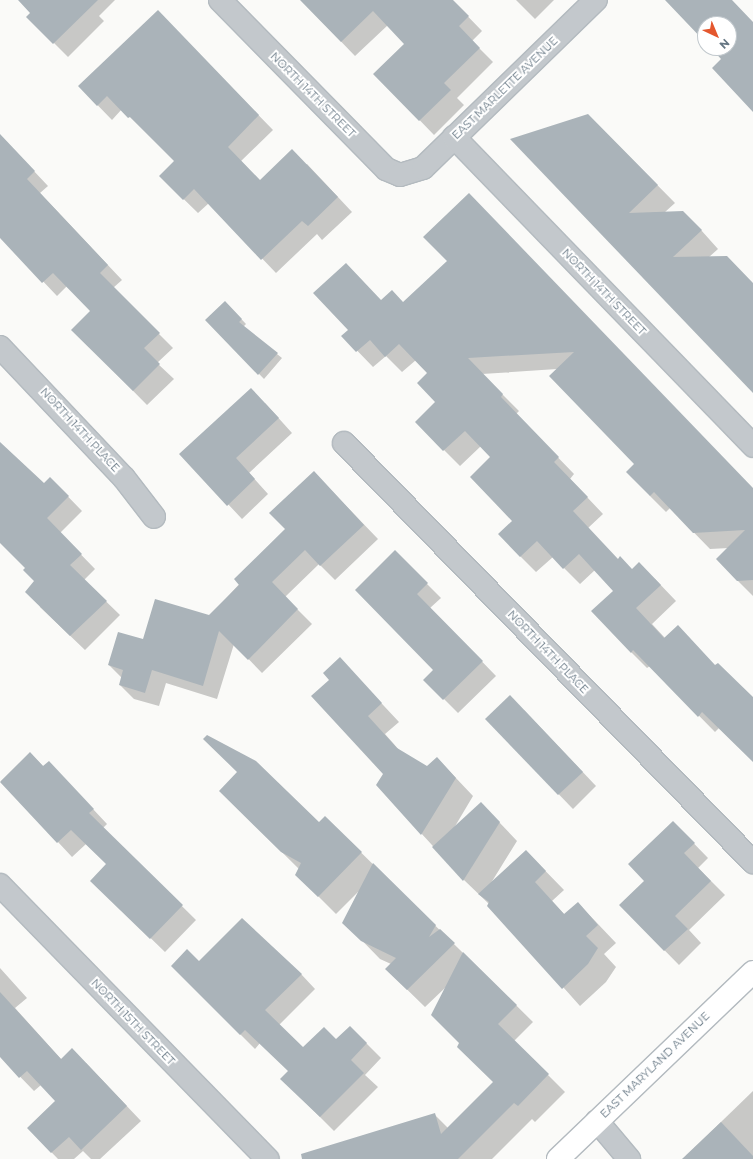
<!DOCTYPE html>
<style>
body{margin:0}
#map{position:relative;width:753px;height:1159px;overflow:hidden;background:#fafaf8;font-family:Montserrat,sans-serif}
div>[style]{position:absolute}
.shadow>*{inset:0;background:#0003}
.building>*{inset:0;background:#aab3b9}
.roads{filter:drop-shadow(1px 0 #b3babf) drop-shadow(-1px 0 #b3babf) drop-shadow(0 1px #b3babf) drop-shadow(0 -1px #b3babf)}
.street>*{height:22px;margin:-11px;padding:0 11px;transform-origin:11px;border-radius:11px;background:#c3c8cc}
.secondary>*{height:22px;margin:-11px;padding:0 11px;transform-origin:11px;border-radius:11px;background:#fff}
span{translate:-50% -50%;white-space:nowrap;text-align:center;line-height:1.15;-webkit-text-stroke:4px #fff;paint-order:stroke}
.street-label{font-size:11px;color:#657683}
.north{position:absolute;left:697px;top:16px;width:40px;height:40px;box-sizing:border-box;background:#fff;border:1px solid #c1c8cd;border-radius:50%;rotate:136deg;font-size:11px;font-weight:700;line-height:16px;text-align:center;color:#657683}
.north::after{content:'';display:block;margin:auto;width:14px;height:18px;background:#e4572e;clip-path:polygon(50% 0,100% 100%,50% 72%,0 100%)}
</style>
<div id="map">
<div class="shadow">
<div style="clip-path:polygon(19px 0,115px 0,99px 16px,104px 21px,68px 57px,28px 17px,32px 13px)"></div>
<div style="clip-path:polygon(301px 0,452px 0,482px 31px,472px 41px,493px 62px,457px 98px,464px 105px,434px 135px,375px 74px,406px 44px,388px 25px,355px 56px)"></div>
<div style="clip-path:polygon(516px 0,554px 0,535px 19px)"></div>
<div style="clip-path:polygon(172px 26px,273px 130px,241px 161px,260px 181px,307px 164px,352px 212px,322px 240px,317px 234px,276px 273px,209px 203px,198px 213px,160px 176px,175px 161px,122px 109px,112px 120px,79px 86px)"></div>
<div style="clip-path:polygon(606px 133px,675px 203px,665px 212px,701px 230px,718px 249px,709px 257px,753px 284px,753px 391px,512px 139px)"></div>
<div style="clip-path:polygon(0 135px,48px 186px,40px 193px,122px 280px,113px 288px,173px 348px,157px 363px,174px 379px,147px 405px,73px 330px,91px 311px,67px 286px,57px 296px,0 236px)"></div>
<div style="clip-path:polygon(425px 237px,753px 489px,753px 596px,737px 580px,729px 548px,710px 549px,670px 508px,666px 512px,650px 496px,636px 464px,557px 369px,482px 374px,519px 411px,516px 414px,574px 474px,570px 479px,603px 514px,588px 528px,618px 560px,632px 570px,655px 579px,676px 601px,652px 624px,665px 638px,716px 666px,753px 698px,753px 761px,719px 728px,715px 732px,650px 666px,647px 668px,631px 652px,614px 591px,595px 570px,580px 584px,553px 557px,536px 572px,520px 556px,513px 521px,491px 457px,481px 446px,460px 466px,416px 422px,436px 402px,429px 374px,416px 360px,402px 372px,386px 356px,373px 367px,343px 336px,381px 301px,404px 303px,448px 261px)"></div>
<div style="clip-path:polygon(225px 302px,246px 324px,243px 327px,282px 358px,264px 379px,206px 320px)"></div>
<div style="clip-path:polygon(265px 403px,292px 433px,249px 473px,268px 494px,242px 519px,181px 454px)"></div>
<div style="clip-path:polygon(0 443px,44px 484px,50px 478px,82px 511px,60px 533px,95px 569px,84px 580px,120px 615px,85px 650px,40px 607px,35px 581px,26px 568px,0 542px)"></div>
<div style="clip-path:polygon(328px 487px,378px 539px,335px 580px,319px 564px,285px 597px,312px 624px,262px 673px,234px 644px,217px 699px,166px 683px,159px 706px,134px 699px,120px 685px,122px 678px,109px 665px,144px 641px,209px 617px)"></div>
<div style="clip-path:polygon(395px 552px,441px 598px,430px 608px,496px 676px,458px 713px,425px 680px,434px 670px)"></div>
<div style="clip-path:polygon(340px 659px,399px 722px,385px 734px,400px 751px,427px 767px,437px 758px,473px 796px,454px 828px,499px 822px,517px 841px,491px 883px,526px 851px,564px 890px,552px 901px,565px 915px,578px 903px,616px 943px,604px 954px,616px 967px,606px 982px,580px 1006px,489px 904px,464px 880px,377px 785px,384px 774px,330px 680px)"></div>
<div style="clip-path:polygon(524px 710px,596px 786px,573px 809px,486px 719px)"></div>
<div style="clip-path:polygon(30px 753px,44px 767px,63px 777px,107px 824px,103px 828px,196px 920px,165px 952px,106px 895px,107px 864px,86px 844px,72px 857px,1px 781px)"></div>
<div style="clip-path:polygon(220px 791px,319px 823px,325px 817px,533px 1022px,514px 1041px,565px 1092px,535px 1122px,532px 1119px,492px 1159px,344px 1159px,434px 1114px,448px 1128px,494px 1082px,460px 1043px,446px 987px,425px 1007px,386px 969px,391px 964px,380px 959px,344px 922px,359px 891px,336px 914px,297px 875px,299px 869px)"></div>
<div style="clip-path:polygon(673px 822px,708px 858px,698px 868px,725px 895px,689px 930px,701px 943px,679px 965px,620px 905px,645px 881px)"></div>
<div style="clip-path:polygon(199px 963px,301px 974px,315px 989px,279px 1025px,303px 1049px,336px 1041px,350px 1027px,381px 1058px,365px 1075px,378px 1087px,334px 1131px,282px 1079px,289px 1071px,260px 1043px,255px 1049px,172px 966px)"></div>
<div style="clip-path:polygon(0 968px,27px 998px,15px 1008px,61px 1059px,86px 1063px,141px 1121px,100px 1159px,91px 1159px,83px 1151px,74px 1159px,58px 1159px,28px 1128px,56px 1101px,41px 1085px,34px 1091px,0 1056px)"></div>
<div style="clip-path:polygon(753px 1091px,753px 1159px,697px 1159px,690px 1152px)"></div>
</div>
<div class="building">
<div style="clip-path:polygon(18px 0,98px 0,53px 44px,26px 17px,30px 13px)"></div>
<div style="clip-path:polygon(300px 0,453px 0,469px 16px,459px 26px,480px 48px,444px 83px,451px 90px,419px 121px,373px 74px,404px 44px,373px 11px,341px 42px)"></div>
<div style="clip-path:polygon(665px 0,732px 0,753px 22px,753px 112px,712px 68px,721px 59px,711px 48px,729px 48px,729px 24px,705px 24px,705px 42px)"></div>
<div style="clip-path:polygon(158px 10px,259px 115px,228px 147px,260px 180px,292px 149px,338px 197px,308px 226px,302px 221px,261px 260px,194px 189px,183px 200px,159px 176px,174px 161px,130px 117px,128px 118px,107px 96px,97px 106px,78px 86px)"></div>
<div style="clip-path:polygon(588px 114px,658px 185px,629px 213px,683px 211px,702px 230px,673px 257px,727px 256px,753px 283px,753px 393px,510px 139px)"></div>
<div style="clip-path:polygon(0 134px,35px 171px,27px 179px,108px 265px,100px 273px,160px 333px,144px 348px,160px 364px,133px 391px,71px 330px,90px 311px,53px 273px,42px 283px,0 238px)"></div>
<div style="clip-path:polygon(469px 193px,753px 488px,753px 580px,737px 581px,716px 559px,745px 530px,693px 533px,654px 492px,650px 496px,626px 472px,634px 464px,549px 376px,574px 352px,468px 358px,503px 394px,501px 397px,559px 457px,554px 462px,588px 497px,573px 511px,618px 559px,620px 556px,632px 569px,639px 562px,661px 585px,636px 608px,664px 638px,678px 625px,715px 665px,718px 663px,753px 697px,753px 762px,702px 712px,698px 717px,633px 650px,631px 653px,591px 611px,613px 591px,579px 554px,563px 569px,537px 541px,520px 557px,498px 534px,512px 521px,470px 477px,490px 457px,465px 431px,443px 451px,415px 422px,435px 402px,417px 383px,427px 373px,399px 344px,385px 357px,370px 340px,356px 352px,341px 336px,348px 330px,313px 293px,346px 263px,381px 300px,392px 290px,403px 302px,447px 261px,423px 237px)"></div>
<div style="clip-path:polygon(225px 301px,242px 319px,239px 322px,278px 353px,258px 375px,205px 320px)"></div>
<div style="clip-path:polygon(251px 388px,279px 418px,236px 458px,255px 479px,227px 506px,179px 454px)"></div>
<div style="clip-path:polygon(0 442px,44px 483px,50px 477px,69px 496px,47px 518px,82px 554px,70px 565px,107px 601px,70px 636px,25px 592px,34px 581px,23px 570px,25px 568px,0 543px)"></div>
<div style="clip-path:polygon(314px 471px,364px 525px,320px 566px,305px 550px,272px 582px,298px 609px,248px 660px,219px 631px,203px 686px,152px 670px,145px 693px,119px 685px,123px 670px,108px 665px,118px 632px,143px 639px,155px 599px,209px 615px,239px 585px,234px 579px,285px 529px,269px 513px)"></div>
<div style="clip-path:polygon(395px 550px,428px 583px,417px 594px,483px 661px,443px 700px,423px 680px,433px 670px,355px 590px)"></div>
<div style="clip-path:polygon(340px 657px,382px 703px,368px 716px,397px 748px,427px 766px,437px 757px,456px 778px,421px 835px,376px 785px,383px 774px,311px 696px,329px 680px,323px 673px)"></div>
<div style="clip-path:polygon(510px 695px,583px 772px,558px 795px,485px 719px)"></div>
<div style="clip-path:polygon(207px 735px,256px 761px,319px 822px,325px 816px,362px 852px,318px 897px,295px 875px,301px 863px,281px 852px,219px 791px,237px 772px,203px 739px)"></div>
<div style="clip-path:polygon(30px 752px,43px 766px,49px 761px,94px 809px,89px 813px,183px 905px,150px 939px,90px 881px,106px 864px,71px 830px,57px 843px,0 782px)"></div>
<div style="clip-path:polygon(481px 802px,500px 822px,463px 881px,432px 847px)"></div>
<div style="clip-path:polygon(673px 821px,695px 843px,684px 853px,711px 881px,675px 916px,688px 929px,664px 951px,619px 905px,644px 881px,628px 864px)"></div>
<div style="clip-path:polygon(526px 850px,546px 871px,535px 882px,564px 914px,578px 902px,598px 925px,586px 936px,598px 948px,588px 964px,562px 989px,487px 906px,489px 902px,478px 894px)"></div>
<div style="clip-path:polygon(373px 863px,436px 925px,429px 937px,440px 929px,455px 943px,407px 990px,385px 969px,396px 958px,361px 941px,342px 923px)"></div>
<div style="clip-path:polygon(242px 918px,302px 974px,265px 1010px,303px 1047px,324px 1027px,336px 1039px,350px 1026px,367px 1043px,351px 1060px,364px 1073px,320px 1117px,280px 1079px,288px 1071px,245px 1030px,240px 1035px,171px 966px,187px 949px,199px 961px)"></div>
<div style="clip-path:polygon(463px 952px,517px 1005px,498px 1024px,549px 1074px,518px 1106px,514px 1103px,458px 1159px,302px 1159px,301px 1154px,435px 1113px,441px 1134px,493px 1082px,457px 1047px,459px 1043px,431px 1015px)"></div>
<div style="clip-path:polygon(0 992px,61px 1059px,72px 1048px,127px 1106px,81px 1150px,69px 1137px,51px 1153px,27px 1128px,55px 1101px,27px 1071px,19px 1078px,0 1057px)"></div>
<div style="clip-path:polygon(721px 1122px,753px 1156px,753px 1159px,682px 1159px)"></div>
</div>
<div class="roads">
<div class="street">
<div style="left:220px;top:0;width:237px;rotate:45.5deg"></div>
<div style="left:386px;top:169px;width:15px;rotate:23deg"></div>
<div style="left:400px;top:175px;width:24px;rotate:-17deg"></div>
<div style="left:423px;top:168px;width:241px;rotate:-44.2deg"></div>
<div style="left:454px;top:137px;width:430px;rotate:45.9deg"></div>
<div style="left:0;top:347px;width:180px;rotate:46.6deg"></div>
<div style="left:124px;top:478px;width:49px;rotate:52.4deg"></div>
<div style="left:344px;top:443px;width:586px;rotate:45.69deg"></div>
<div style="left:0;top:885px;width:383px;rotate:45.7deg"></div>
<div style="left:597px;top:1121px;width:50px;rotate:49.9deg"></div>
</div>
<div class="secondary">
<div style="left:558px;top:1159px;width:270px;rotate:-43.8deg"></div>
</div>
</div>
<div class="street-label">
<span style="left:505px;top:88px;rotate:-44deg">EAST MARLETTE AVENUE</span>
<span style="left:313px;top:95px;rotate:45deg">NORTH 14TH STREET</span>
<span style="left:604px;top:292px;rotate:46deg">NORTH 14TH STREET</span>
<span style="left:80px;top:430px;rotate:47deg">NORTH 14TH PLACE</span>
<span style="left:548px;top:652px;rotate:46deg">NORTH 14TH PLACE</span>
<span style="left:133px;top:1022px;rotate:46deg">NORTH 15TH STREET</span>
<span style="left:655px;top:1065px;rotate:-44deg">EAST MARYLAND AVENUE</span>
</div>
<div class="north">N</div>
</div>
